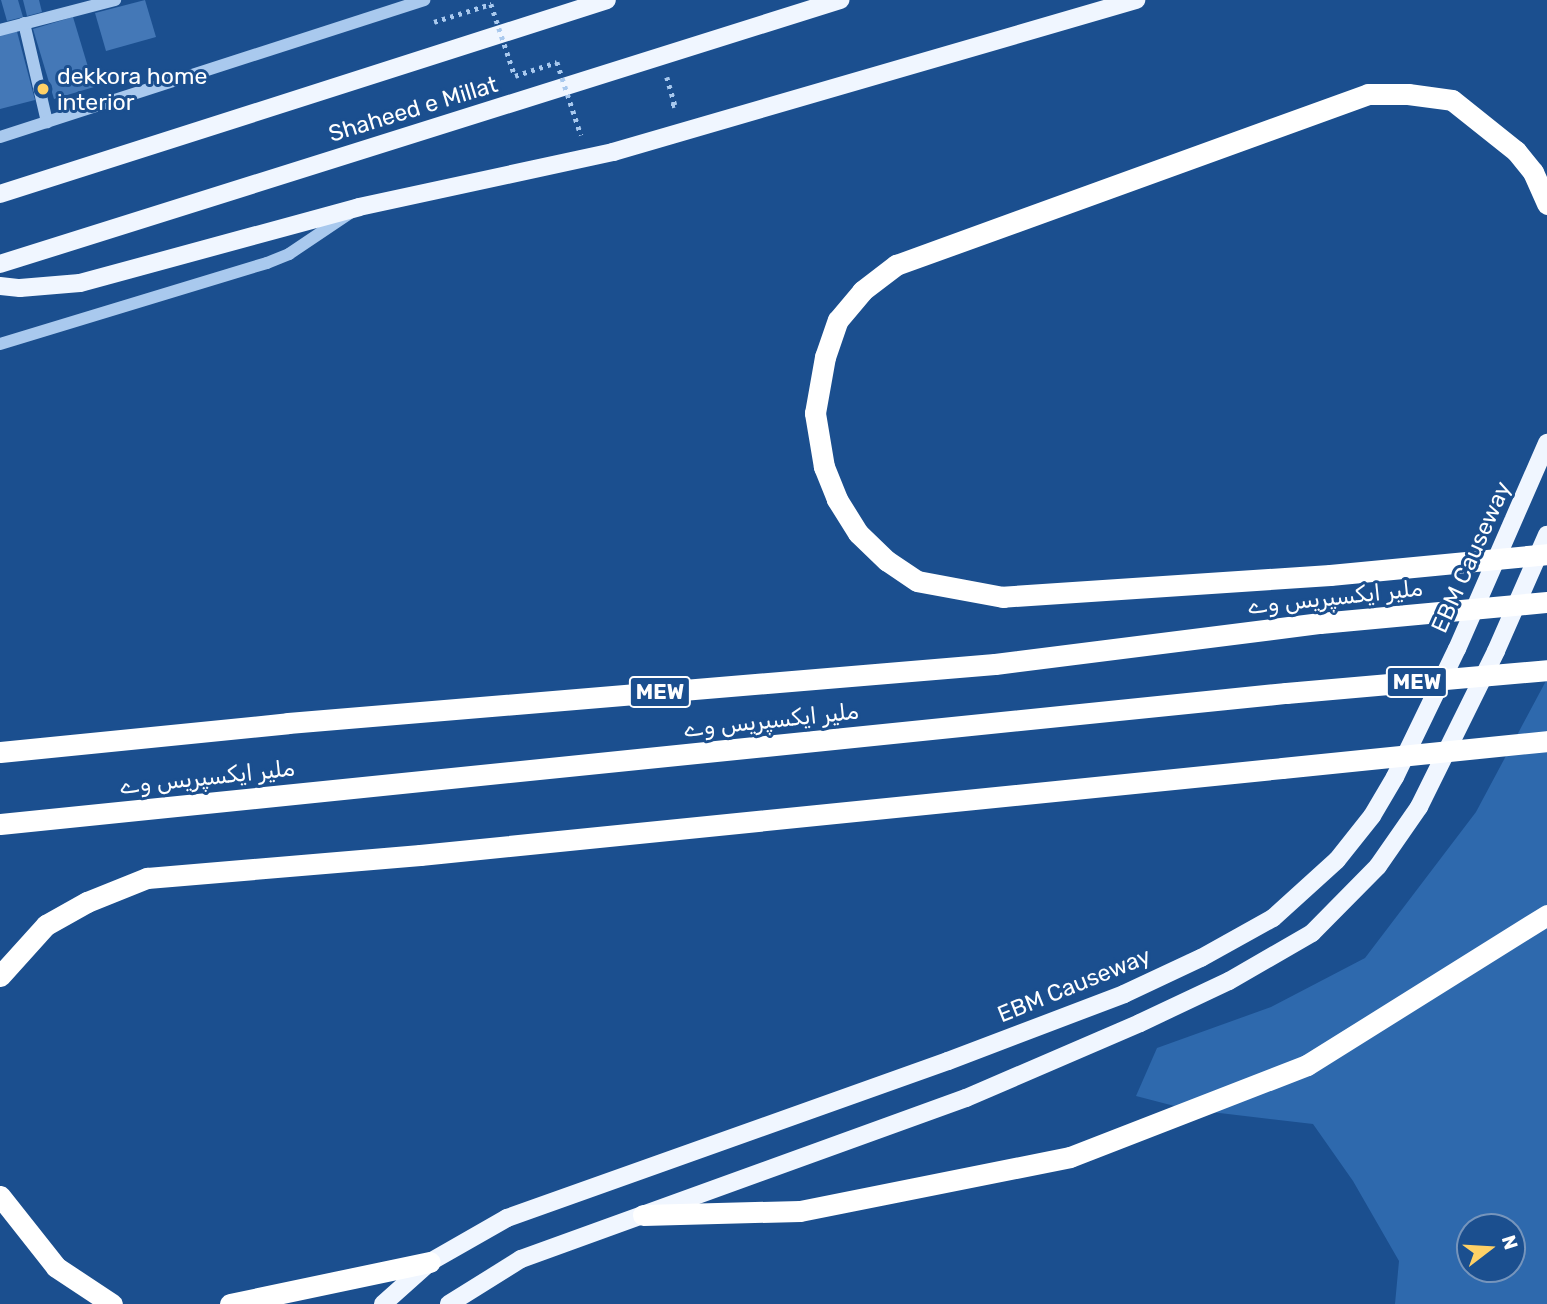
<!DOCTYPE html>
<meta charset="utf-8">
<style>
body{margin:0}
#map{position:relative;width:1547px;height:1304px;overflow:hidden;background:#1b4f8f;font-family:Rubik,Vazirmatn,sans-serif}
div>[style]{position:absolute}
.green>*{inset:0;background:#2e69ad}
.building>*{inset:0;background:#4478b7}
.path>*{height:4.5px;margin-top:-2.25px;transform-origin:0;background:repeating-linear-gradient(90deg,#a9c9ee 0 3.5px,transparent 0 8.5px)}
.minor>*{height:12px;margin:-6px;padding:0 6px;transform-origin:6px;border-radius:6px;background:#a9c9ee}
.major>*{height:18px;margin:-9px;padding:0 9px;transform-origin:9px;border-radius:9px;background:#f0f6ff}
.highway>*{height:21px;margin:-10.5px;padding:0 10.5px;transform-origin:10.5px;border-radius:10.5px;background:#fff}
.path-bridge>*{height:4.5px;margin-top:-2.25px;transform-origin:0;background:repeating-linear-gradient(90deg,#a9c9ee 0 3.5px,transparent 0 8.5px)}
.highway-bridge>*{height:21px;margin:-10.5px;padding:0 10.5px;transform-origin:10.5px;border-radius:10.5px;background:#fff}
.dots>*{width:19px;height:19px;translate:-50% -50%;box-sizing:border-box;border:4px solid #1b4f8f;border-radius:50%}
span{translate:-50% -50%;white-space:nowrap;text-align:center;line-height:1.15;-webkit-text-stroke:6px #1b4f8f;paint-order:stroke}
.shield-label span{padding:2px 5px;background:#1b4f8f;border:2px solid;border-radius:5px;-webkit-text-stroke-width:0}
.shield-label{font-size:21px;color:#fff;font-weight:700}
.poi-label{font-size:23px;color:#fff}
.left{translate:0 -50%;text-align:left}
.street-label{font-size:23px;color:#fff}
.north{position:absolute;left:1456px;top:1213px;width:70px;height:70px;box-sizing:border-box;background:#1b4f8f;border:2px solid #7695bc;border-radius:50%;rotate:73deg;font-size:19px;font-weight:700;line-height:28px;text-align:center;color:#fff}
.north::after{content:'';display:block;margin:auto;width:24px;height:32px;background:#ffd166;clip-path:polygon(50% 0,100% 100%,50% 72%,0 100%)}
</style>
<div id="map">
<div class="green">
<div style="clip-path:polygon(evenodd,1547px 679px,1547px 1304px,1395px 1304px,1399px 1261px,1353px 1181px,1313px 1124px,1186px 1109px,1136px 1096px,1157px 1048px,1271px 1007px,1365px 958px,1476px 812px,1547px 679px,1470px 1227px,1512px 1227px,1512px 1269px,1470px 1269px,1470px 1227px)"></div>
</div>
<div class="building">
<div style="clip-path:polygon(1px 0,18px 0,23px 17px,7px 21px)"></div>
<div style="clip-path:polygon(23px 0,39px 0,42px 12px,27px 16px)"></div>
<div style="clip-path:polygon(145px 0,156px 37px,106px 51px,95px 13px)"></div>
<div style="clip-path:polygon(73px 17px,94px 87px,54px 99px,33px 29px)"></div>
<div style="clip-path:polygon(15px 24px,35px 100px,0 109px,0 28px)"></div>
</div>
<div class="path">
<div style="left:434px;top:22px;width:60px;rotate:-17.5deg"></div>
<div style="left:667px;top:77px;width:29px;rotate:74deg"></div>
<div style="left:675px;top:105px;width:4px;rotate:166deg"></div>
</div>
<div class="minor">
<div style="left:24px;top:23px;width:102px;rotate:76.9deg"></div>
<div style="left:0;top:30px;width:119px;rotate:-14.6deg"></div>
<div style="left:0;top:137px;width:446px;rotate:-17.9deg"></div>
<div style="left:0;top:344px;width:279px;rotate:-16.9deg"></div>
<div style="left:267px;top:263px;width:24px;rotate:-22deg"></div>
<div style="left:289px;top:254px;width:73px;rotate:-33.9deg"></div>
</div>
<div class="major">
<div style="left:0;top:194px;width:637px;rotate:-17.72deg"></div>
<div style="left:0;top:264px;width:881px;rotate:-17.45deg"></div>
<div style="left:0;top:286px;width:20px;rotate:6deg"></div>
<div style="left:20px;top:288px;width:60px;rotate:-4.8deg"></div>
<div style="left:80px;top:283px;width:289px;rotate:-15.2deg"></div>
<div style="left:359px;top:207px;width:260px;rotate:-12.2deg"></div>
<div style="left:613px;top:152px;width:545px;rotate:-16.21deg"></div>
<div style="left:383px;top:1304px;width:63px;rotate:-41.8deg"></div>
<div style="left:430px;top:1262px;width:89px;rotate:-29.7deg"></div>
<div style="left:507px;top:1218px;width:468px;rotate:-19.6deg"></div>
<div style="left:948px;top:1061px;width:188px;rotate:-20.8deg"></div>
<div style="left:1124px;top:994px;width:85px;rotate:-25.1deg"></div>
<div style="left:1201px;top:958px;width:82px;rotate:-29.1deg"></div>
<div style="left:1273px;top:918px;width:86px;rotate:-42.2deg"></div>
<div style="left:1337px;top:860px;width:56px;rotate:-51.5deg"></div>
<div style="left:1372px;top:816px;width:45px;rotate:-59.5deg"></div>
<div style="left:1395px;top:777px;width:142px;rotate:-64.2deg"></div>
<div style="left:1457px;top:649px;width:225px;rotate:-66.4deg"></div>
<div style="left:449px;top:1304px;width:85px;rotate:-32deg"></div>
<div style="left:521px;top:1259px;width:473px;rotate:-19.9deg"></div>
<div style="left:966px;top:1098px;width:189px;rotate:-23.3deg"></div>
<div style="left:1140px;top:1023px;width:98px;rotate:-25.3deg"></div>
<div style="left:1229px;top:981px;width:96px;rotate:-30deg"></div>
<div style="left:1312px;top:933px;width:94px;rotate:-45.4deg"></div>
<div style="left:1378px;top:866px;width:72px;rotate:-55.2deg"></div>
<div style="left:1419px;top:807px;width:174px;rotate:-63.7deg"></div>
<div style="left:1496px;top:651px;width:127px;rotate:-66.3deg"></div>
</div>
<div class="highway">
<div style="left:1330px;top:575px;width:328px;rotate:176.2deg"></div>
<div style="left:1003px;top:597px;width:87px;rotate:-169.5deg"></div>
<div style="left:917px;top:581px;width:36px;rotate:-146deg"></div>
<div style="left:887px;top:561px;width:40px;rotate:-136deg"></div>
<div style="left:858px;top:533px;width:40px;rotate:-122deg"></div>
<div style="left:837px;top:499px;width:35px;rotate:-112deg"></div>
<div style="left:824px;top:467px;width:55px;rotate:-99.5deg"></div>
<div style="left:815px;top:413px;width:57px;rotate:-79.9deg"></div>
<div style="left:825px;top:357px;width:39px;rotate:-71deg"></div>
<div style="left:838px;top:320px;width:38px;rotate:-50deg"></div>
<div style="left:862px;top:291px;width:43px;rotate:-37.4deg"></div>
<div style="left:896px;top:265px;width:502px;rotate:-19.91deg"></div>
<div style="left:1368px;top:94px;width:40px"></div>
<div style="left:1408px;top:94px;width:44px;rotate:7.8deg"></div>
<div style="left:1452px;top:100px;width:82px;rotate:38.6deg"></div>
<div style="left:1516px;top:151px;width:27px;rotate:51deg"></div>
<div style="left:1533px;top:172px;width:35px;rotate:66deg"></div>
<div style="left:0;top:752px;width:289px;rotate:-5.7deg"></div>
<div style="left:288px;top:723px;width:709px;rotate:-4.77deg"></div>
<div style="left:995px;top:664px;width:328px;rotate:-7.2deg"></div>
<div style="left:0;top:824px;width:1293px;rotate:-5.82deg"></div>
<div style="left:0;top:976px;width:69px;rotate:-48deg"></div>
<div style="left:46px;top:925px;width:47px;rotate:-29.3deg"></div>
<div style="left:87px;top:902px;width:65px;rotate:-21.8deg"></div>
<div style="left:147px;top:878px;width:274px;rotate:-4.8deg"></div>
<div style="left:420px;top:855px;width:866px;rotate:-5.76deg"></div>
<div style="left:0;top:1196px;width:90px;rotate:51.7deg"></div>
<div style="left:56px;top:1267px;width:67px;rotate:33.5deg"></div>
<div style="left:643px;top:1215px;width:157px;rotate:-1.5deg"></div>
<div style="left:800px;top:1211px;width:275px;rotate:-11.3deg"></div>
<div style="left:1070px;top:1157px;width:254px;rotate:-21.2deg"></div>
<div style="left:1307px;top:1065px;width:283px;rotate:-32deg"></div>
<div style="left:230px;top:1304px;width:204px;rotate:-11.9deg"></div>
</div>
<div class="path-bridge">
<div style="left:491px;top:4px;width:76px;rotate:71.6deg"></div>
<div style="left:515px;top:76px;width:44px;rotate:-18.4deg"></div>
<div style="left:557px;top:62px;width:77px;rotate:71.8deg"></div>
</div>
<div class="highway-bridge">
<div style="left:1330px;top:575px;width:218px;rotate:-5.5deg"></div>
<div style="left:1320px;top:623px;width:228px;rotate:-5.3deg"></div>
<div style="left:1286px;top:693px;width:262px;rotate:-5deg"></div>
<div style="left:1282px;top:768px;width:266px;rotate:-5.8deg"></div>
</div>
<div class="dots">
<div style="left:43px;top:89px;background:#ffd166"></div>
</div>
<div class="shield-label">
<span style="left:1417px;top:682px">MEW</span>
<span style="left:660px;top:692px">MEW</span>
</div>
<div class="poi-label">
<span class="left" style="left:57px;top:89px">dekkora home<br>interior</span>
</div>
<div class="street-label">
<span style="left:413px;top:109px;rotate:-17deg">Shaheed e Millat</span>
<span style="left:1471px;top:557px;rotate:-66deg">EBM Causeway</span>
<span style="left:1335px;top:597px;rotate:-6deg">ملیر ایکسپریس وے</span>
<span style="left:771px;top:720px;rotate:-6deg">ملیر ایکسپریس وے</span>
<span style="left:207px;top:777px;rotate:-6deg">ملیر ایکسپریس وے</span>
<span style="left:1074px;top:985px;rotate:-22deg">EBM Causeway</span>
</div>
<div class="north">N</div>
</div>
